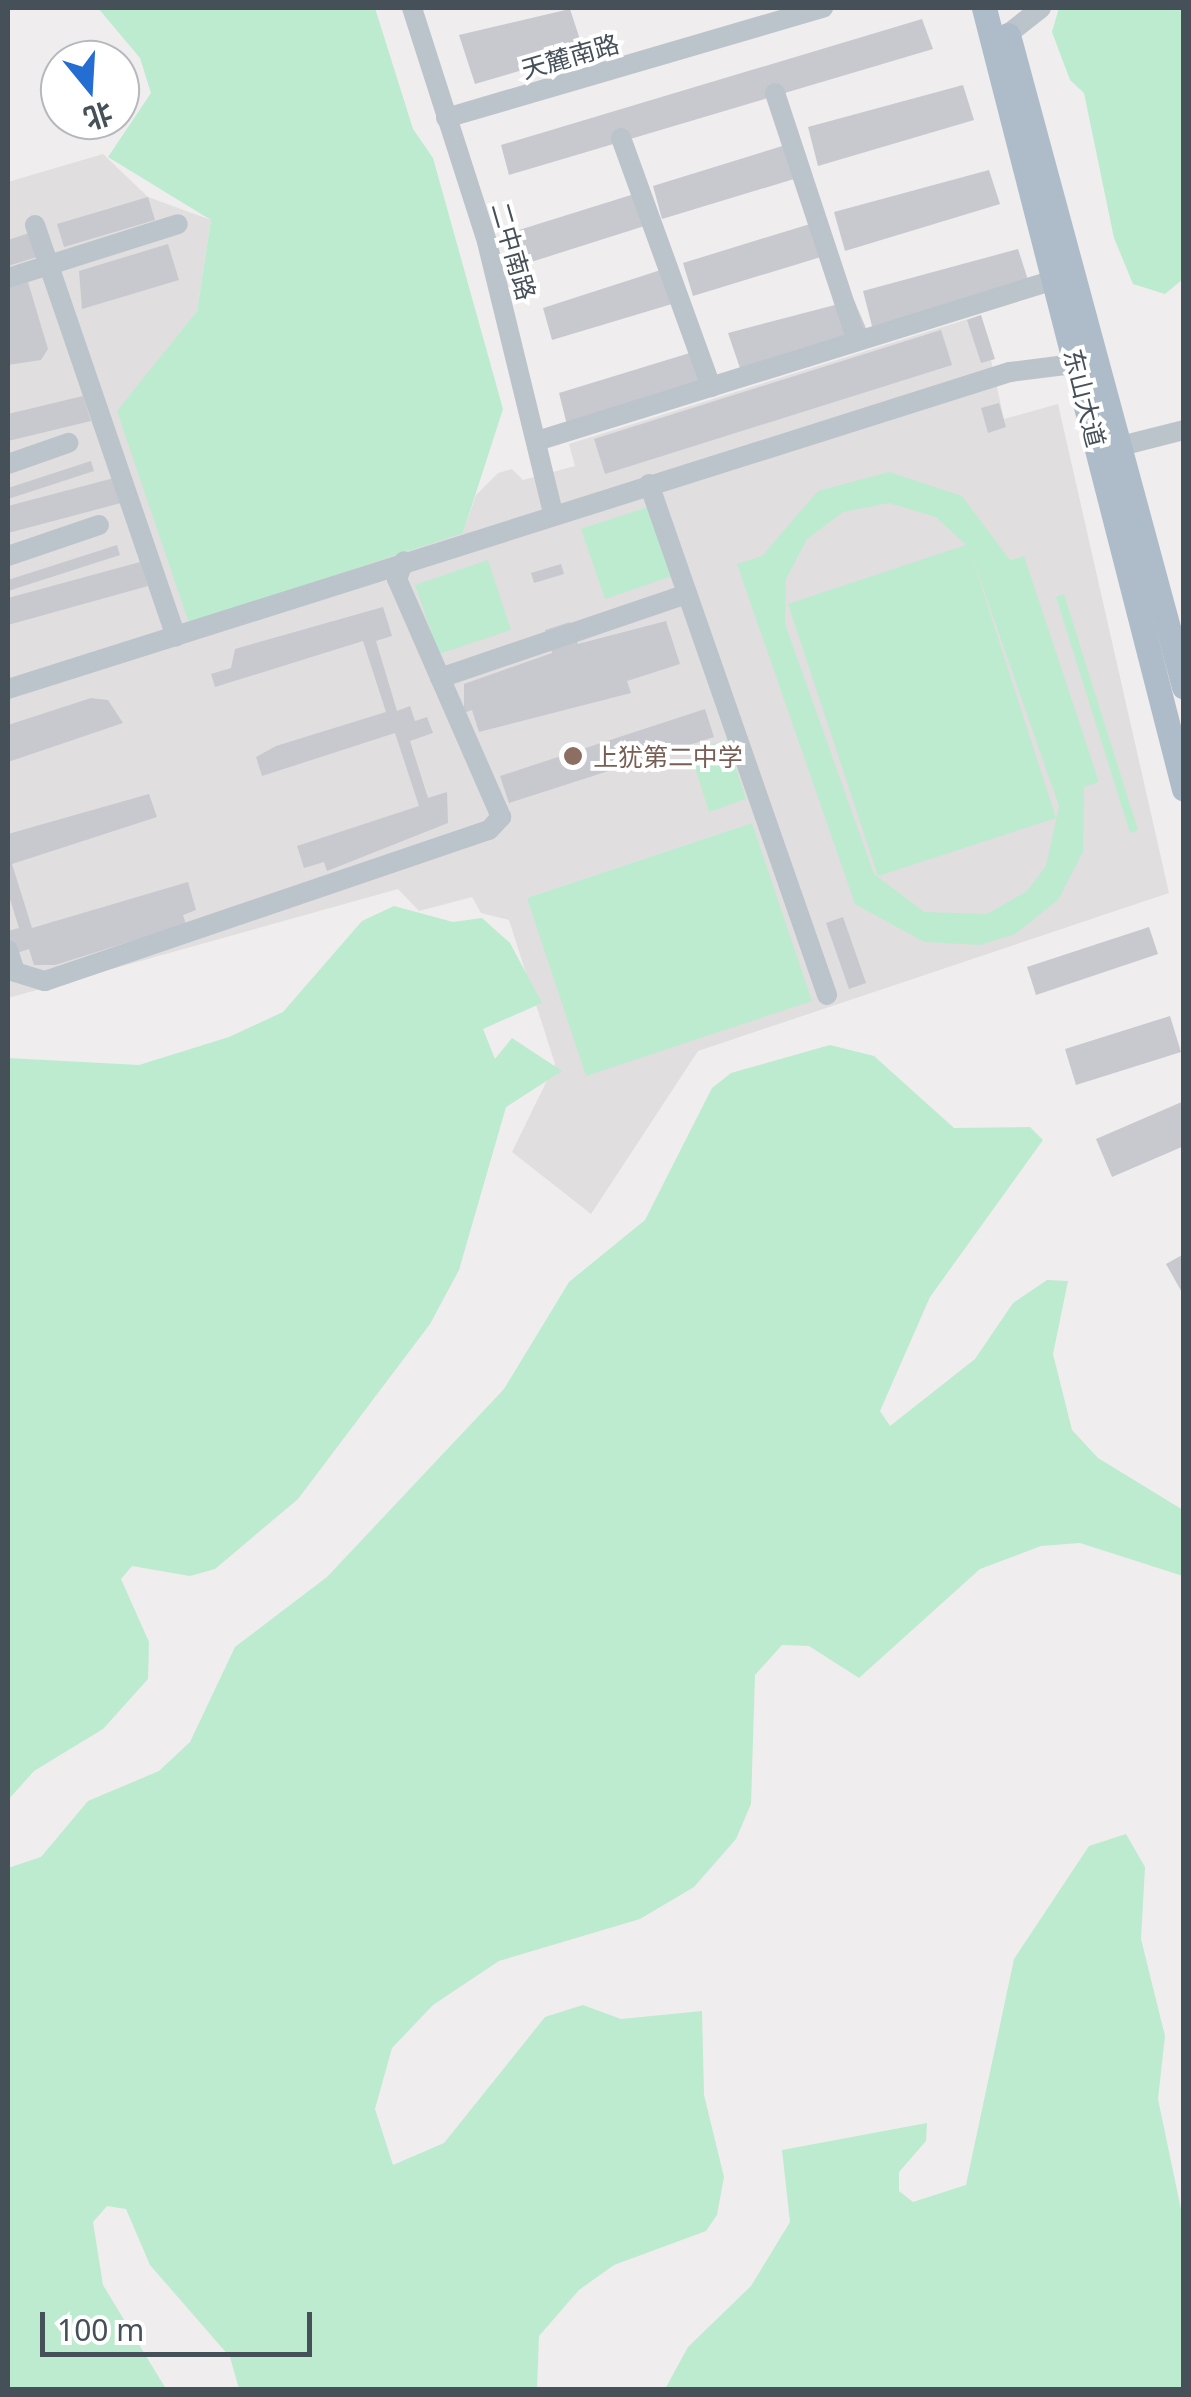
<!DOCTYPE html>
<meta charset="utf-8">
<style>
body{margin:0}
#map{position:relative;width:1191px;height:2397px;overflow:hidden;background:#efeded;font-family:"Noto Sans","Noto Sans SC",sans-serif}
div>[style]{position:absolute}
.education>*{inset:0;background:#e0dede}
.green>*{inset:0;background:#bdebd0}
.building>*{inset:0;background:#c7c9cf}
.minor>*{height:20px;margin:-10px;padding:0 10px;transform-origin:10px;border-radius:10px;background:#bcc4cb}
.major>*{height:25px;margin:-12.5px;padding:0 12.5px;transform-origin:12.5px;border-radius:12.5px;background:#aebcca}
.dots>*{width:28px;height:28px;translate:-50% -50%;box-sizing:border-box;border:5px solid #fff;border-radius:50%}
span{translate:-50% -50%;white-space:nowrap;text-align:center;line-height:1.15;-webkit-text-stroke:8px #fff;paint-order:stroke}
.street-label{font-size:25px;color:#465059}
.education-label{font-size:25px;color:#785e54}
.left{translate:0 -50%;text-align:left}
.frame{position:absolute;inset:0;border:10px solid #465059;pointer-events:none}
.north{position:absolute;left:40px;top:40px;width:100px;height:100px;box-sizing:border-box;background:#fff;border:2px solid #b5b9bd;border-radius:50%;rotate:162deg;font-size:28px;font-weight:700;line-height:40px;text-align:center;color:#465059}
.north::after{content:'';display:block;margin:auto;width:35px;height:45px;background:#236dd3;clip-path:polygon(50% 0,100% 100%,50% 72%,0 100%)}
.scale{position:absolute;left:40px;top:2312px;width:272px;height:45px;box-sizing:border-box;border:5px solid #465059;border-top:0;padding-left:12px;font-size:30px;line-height:35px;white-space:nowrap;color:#465059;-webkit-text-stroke:8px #fff;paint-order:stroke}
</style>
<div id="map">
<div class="education">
<div style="clip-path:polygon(103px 154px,148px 197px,211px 220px,197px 311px,118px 411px,463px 533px,476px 495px,498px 473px,512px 469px,523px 480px,575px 466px,569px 444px,981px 315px,1004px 419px,1058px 404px,1169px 893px,698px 1051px,591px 1214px,512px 1152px,555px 1064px,509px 920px,481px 913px,472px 897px,419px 911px,398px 889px,8px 998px,8px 182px)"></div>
</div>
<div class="green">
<div style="clip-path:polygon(98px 8px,375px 8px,413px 129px,433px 158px,503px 409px,463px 533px,189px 623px,117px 411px,197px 311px,211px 220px,108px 157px,151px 93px,140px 58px)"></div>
<div style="clip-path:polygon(1059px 8px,1183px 8px,1183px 279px,1165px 294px,1133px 284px,1114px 238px,1084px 93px,1070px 80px,1052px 32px)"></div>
<div style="clip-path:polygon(evenodd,889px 472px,962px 496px,1010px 560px,1024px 556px,1099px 782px,1084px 787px,1083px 852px,1058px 900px,1015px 934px,980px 945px,924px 942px,855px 904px,737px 564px,762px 556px,818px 491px,889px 472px,889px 503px,936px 517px,966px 545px,788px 604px,878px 876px,1056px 818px,970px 551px,1059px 806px,1046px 866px,1027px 891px,987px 914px,924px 912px,874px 874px,785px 624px,786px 579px,807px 539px,843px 512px,889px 503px)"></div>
<div style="clip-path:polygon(654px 505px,678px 574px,605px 599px,581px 529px)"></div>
<div style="clip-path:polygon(488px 560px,511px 630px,439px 654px,415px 585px)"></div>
<div style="clip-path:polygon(1064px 594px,1138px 830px,1130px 833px,1056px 597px)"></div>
<div style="clip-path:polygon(727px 740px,746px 799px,709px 812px,690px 751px)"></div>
<div style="clip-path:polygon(752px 823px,812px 1001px,586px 1076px,527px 898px)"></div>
<div style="clip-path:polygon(394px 906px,453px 922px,482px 918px,510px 943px,542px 1003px,483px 1029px,495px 1059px,512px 1038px,562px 1071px,506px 1107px,459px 1270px,430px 1324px,298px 1499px,215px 1569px,190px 1576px,132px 1566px,121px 1579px,149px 1642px,148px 1679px,103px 1729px,34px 1771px,8px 1800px,8px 1058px,139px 1065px,229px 1037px,283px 1012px,362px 921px)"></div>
<div style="clip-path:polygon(830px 1045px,874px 1056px,954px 1128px,1030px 1127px,1043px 1140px,930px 1297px,880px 1411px,890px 1426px,975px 1359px,1013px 1303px,1047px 1280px,1068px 1281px,1053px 1354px,1072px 1430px,1098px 1458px,1183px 1510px,1183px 1576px,1080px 1543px,1041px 1546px,980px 1569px,859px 1678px,809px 1646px,782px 1645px,755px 1675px,751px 1804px,736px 1839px,694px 1887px,640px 1919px,499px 1961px,433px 2005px,392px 2048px,375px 2109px,393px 2165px,444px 2143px,545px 2017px,583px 2005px,621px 2019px,702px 2011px,704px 2095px,724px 2177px,717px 2215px,706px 2231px,614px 2265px,579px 2290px,539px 2336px,537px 2389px,239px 2389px,230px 2357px,150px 2265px,126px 2209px,107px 2206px,93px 2222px,103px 2285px,166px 2389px,8px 2389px,8px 1868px,41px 1857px,88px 1801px,159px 1771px,190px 1742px,235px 1647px,327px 1577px,504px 1389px,569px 1282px,645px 1220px,712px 1088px,731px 1073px)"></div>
<div style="clip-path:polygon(1126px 1834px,1145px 1867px,1141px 1939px,1165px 2036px,1158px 2099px,1183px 2219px,1183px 2389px,665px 2389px,688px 2347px,751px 2286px,790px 2222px,782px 2150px,927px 2123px,926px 2141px,899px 2172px,899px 2191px,913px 2202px,966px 2185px,1014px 1959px,1089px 1846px)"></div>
</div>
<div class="building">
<div style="clip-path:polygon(570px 9px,584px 52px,475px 84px,459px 35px)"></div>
<div style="clip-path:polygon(922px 19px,933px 49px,509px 175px,501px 145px)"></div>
<div style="clip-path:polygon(963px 85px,974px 120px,818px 166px,808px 127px)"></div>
<div style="clip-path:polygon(792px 143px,804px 176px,662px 219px,653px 186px)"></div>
<div style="clip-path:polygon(989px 170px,1000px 204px,845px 251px,834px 212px)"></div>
<div style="clip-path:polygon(647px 190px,657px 222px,528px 263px,519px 230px)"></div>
<div style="clip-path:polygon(148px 197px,155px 220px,64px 247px,57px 224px)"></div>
<div style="clip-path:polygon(823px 220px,834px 253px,693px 296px,683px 263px)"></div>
<div style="clip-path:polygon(32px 232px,40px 256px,8px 266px,8px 240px)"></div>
<div style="clip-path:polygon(168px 244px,179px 280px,82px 309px,79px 271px)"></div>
<div style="clip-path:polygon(1018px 249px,1029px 283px,873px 330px,863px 291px)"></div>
<div style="clip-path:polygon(670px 267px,682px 301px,552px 340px,543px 308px)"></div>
<div style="clip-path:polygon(28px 282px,48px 349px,41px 360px,8px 365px,8px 288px)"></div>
<div style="clip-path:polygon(854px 300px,868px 333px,741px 371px,728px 333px)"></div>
<div style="clip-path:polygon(981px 315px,995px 359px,981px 363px,967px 320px)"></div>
<div style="clip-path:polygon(941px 330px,952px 365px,605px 474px,594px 439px)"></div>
<div style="clip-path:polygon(693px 352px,704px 385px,567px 425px,559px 393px)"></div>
<div style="clip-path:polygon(83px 396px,91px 421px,8px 441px,8px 414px)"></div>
<div style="clip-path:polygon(999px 403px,1006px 427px,988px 433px,981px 408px)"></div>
<div style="clip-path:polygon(91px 461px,94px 471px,8px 499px,8px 488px)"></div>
<div style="clip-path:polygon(114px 478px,121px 503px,8px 533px,8px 506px)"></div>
<div style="clip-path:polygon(117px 545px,120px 555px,8px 591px,8px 580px)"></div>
<div style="clip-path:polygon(140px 562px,148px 586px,8px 625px,8px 598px)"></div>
<div style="clip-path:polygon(561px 564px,564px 574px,534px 583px,531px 573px)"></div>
<div style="clip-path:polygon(383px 607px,392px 636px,376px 641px,397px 711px,410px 706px,415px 721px,427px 717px,433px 733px,410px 741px,428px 798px,447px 792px,448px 823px,327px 871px,324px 862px,304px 868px,297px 846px,419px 806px,395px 733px,262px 776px,256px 757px,276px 746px,386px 712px,363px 641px,215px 687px,211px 674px,231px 668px,235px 649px)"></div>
<div style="clip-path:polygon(666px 621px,680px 664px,627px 681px,631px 693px,479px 732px,472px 710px,464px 713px,464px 684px,552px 653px,545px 630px,570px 622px,578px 644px)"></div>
<div style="clip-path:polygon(91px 698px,108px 700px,123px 723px,8px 762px,8px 725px)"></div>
<div style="clip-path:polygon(705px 709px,714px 737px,509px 803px,500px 776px)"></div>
<div style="clip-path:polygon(149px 794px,157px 817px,12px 864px,32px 928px,188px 882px,196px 910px,183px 915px,186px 924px,55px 965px,34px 965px,29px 949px,11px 955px,8px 931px,19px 928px,8px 893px,8px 834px)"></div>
<div style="clip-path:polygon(843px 917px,866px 983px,849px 989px,826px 923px)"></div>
<div style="clip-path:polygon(1149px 927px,1158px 954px,1036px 995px,1027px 967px)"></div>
<div style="clip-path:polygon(1170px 1016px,1181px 1052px,1076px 1085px,1065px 1049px)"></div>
<div style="clip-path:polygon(1184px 1101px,1184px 1146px,1112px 1177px,1096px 1139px)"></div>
<div style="clip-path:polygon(1184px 1254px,1184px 1296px,1166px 1264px)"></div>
</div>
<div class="minor">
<div style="left:412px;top:8px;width:246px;rotate:72.2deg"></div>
<div style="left:487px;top:242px;width:279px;rotate:76.3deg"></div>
<div style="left:1008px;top:34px;width:42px;rotate:-38.2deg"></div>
<div style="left:775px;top:93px;width:261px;rotate:71.7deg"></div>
<div style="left:446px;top:118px;width:393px;rotate:-16.3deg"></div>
<div style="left:621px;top:138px;width:265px;rotate:70.1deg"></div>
<div style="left:35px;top:225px;width:435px;rotate:71.1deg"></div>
<div style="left:8px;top:278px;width:178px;rotate:-17.6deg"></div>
<div style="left:537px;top:441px;width:541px;rotate:-17.3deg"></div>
<div style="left:1105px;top:450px;width:81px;rotate:-14.2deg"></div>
<div style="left:8px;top:464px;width:64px;rotate:-19.3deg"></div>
<div style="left:649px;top:484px;width:541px;rotate:70.79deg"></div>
<div style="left:8px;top:556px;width:96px;rotate:-18.8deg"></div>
<div style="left:440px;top:678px;width:261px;rotate:-18.8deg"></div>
<div style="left:8px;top:689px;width:1051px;rotate:-17.56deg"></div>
<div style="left:1010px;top:372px;width:80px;rotate:-7.2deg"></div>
<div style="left:8px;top:950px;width:23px;rotate:72deg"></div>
<div style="left:15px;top:972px;width:31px;rotate:17deg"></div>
<div style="left:45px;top:981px;width:469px;rotate:-18.8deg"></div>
<div style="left:489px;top:830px;width:18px;rotate:-47deg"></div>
<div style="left:501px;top:817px;width:260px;rotate:-113.6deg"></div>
<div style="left:397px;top:579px;width:19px;rotate:-69deg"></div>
</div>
<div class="major">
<div style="left:984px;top:8px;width:806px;rotate:75.64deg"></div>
<div style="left:1008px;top:35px;width:675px;rotate:74.89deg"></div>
</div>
<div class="dots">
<div style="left:573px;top:756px;background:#8d6e63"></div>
</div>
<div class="street-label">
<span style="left:570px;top:56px;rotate:-16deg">天麓南路</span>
<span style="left:514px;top:251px;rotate:74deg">二中南路</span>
<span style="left:1085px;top:398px;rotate:76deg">东山大道</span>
</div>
<div class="education-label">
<span class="left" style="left:593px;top:756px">上犹第二中学</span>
</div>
<div class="frame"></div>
<div class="north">北</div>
<div class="scale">100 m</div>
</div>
